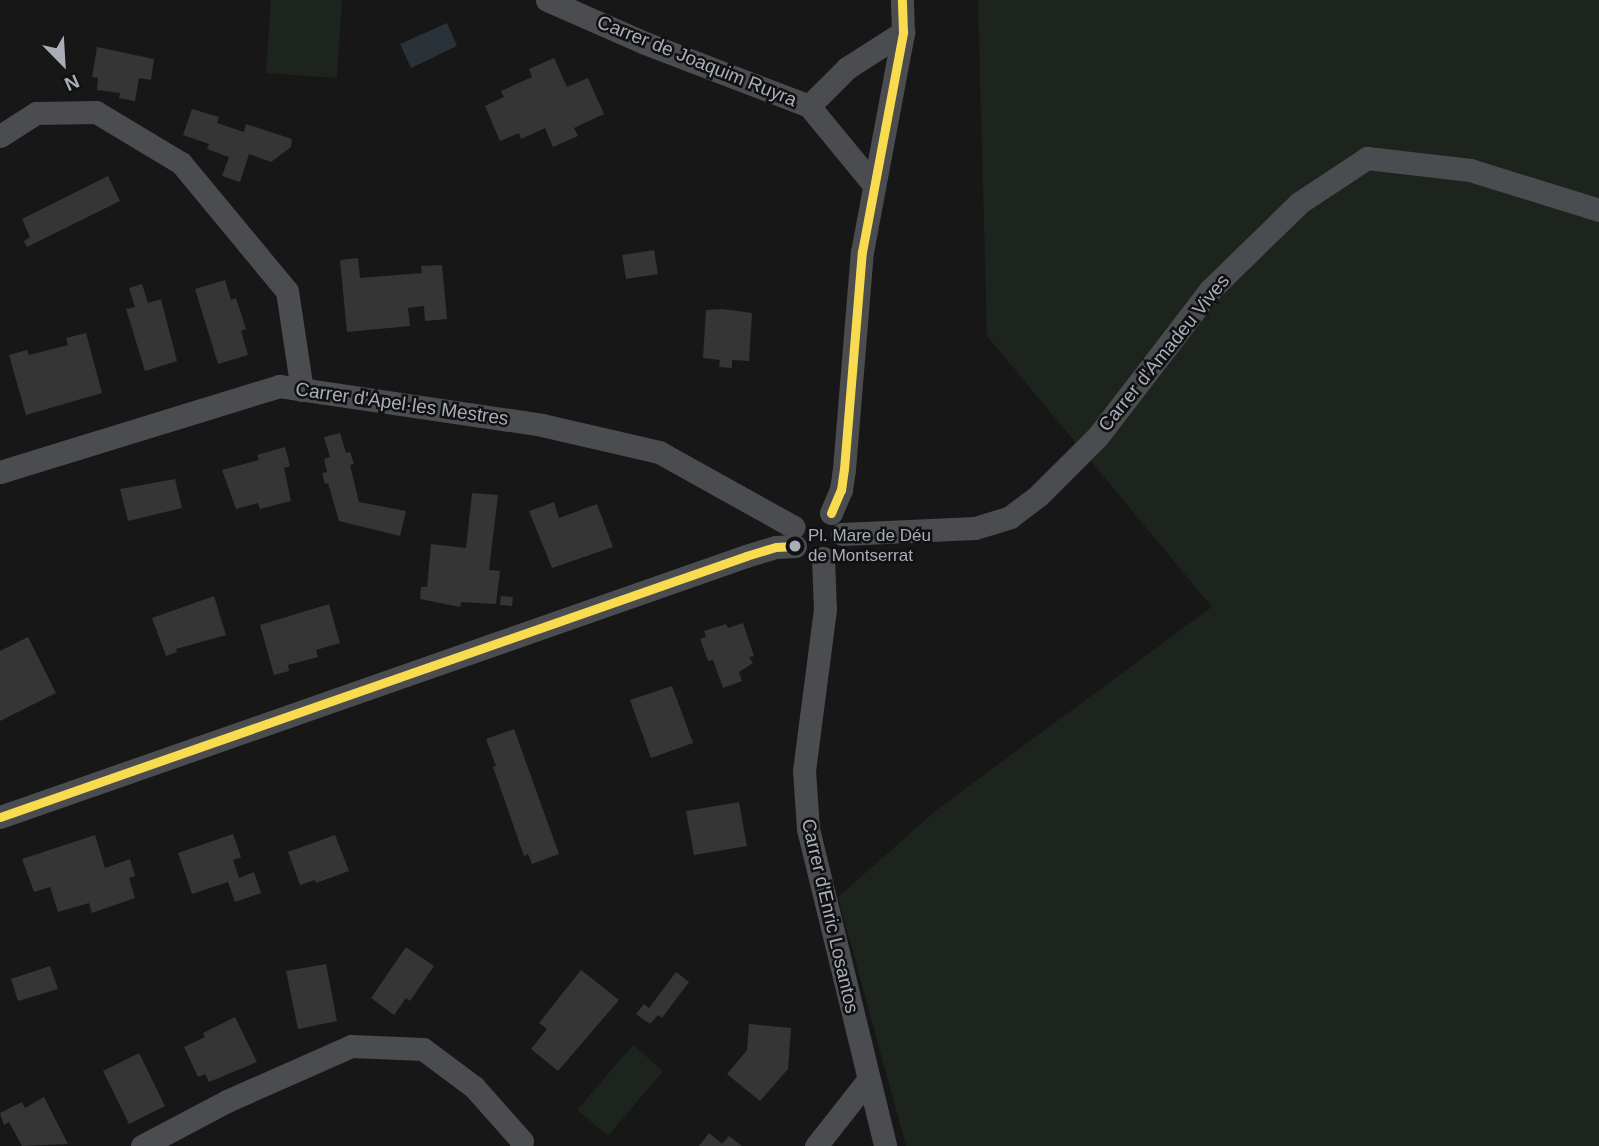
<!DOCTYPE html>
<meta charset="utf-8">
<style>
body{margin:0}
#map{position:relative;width:1599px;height:1146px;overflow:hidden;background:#171717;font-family:Arial,sans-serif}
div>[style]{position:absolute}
.green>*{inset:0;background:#1d241e}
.water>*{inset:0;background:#2a3239}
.building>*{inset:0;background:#353536}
.street>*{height:23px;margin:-11.5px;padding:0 11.5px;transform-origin:11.5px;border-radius:11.5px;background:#4b4c50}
.bus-1>*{height:9px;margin:-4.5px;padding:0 4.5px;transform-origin:4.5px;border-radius:4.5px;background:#f9db4f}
.dots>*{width:19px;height:19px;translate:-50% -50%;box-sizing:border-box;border:4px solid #111113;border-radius:50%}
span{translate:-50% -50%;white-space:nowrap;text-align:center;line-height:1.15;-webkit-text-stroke:5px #111113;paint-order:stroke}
.bus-label{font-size:17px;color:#a8adb8}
.left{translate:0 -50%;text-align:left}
.street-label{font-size:19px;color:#a8adb8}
.north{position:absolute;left:28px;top:28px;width:70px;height:70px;-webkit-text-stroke:5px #111113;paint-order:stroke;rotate:156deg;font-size:19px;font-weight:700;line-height:28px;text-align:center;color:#a8adb8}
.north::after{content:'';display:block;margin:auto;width:24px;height:32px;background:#a8adb8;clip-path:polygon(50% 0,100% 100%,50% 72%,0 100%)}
</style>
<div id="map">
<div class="green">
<div style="clip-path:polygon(271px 0,342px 0,337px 78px,266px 73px)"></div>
<div style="clip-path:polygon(978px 0,1599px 0,1599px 1146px,906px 1146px,838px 897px,939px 808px,1212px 607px,987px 336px)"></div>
<div style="clip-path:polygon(633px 1045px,663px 1071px,608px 1136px,577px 1110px)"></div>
</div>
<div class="water">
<div style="clip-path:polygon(447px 23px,457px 46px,411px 68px,400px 44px)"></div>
</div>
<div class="building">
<div style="clip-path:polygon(97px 47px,154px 59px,151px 80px,139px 78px,135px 101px,119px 98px,120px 93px,97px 90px,98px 78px,92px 77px)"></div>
<div style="clip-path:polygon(554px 58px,567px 87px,588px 78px,604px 114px,574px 128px,578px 136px,553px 147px,545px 128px,521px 139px,519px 133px,500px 141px,485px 106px,504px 97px,501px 91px,532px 77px,529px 69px)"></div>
<div style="clip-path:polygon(192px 109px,219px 117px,217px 123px,244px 132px,246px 124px,292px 139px,291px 147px,271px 162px,249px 154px,240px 182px,222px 176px,229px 157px,207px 149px,209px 144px,183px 135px)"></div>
<div style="clip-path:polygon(108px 176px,120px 201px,27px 247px,24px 241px,30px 237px,22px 219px)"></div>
<div style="clip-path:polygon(654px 250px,658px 274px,626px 279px,622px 255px)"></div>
<div style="clip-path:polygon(358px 258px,360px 278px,422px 273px,421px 266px,442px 265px,447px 319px,425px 321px,424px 306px,408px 308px,410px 326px,347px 332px,340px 260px)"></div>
<div style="clip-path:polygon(225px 280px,231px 300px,236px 298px,246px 329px,241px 331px,248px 355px,218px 364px,195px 289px)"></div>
<div style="clip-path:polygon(142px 284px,148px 303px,161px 299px,177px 361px,145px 371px,126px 309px,135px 307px,129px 288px)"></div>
<div style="clip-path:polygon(723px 309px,752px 313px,749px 361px,732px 360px,732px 368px,719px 367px,720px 360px,703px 358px,706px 310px)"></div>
<div style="clip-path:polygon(86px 333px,102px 393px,26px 415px,9px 355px,27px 350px,29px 355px,68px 345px,66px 338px)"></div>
<div style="clip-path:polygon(340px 433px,346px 453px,350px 452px,354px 464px,350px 465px,359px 502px,406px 511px,400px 536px,339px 521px,328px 483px,325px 484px,322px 473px,327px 472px,324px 459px,330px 457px,324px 437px)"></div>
<div style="clip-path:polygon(285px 447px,290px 466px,284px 468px,291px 501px,260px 509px,258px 503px,236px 509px,222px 470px,259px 460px,257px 455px)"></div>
<div style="clip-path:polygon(175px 479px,182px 508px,128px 521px,120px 489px)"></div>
<div style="clip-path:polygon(472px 493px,498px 495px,489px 570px,500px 571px,496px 604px,461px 602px,460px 607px,420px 599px,421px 587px,427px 587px,431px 544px,466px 548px)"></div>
<div style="clip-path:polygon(554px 502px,559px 518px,597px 504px,613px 547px,552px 568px,529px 511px)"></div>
<div style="clip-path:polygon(214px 596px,226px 635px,176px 649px,177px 652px,166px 656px,152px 618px)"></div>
<div style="clip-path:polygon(501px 596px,513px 597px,512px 606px,500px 605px)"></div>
<div style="clip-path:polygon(329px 604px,340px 643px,316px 650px,318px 657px,288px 665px,289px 671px,274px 675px,260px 625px)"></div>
<div style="clip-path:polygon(743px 623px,754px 656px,749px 657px,753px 663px,739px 672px,742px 681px,723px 688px,713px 660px,708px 661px,700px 639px,706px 637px,704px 631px,726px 624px,728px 628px)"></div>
<div style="clip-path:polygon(28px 637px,56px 693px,0 721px,0 651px)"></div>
<div style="clip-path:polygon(672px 686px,693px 743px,651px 758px,630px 700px)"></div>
<div style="clip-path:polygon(514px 729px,559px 854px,532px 864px,528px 854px,524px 856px,493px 767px,496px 766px,486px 739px)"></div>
<div style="clip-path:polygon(739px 802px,747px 846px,694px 855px,686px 811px)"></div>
<div style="clip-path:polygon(233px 834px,241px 857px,233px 860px,239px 878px,254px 872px,261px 893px,235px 902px,228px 882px,192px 894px,178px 853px)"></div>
<div style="clip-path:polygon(95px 835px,105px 868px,130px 859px,135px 876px,129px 878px,135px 898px,92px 913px,89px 903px,58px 912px,50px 887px,34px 892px,22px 859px)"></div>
<div style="clip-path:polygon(335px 835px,349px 871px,316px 883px,315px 880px,300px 885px,288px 852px)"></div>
<div style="clip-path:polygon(406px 947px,434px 966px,410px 1001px,406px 998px,394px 1015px,371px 998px)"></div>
<div style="clip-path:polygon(326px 964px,337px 1021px,298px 1029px,286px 971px)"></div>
<div style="clip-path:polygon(50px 966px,58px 989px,18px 1001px,11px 979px)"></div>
<div style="clip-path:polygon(581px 970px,619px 1000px,558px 1071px,531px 1049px,547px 1029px,539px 1023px)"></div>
<div style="clip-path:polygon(676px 972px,689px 982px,662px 1018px,658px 1015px,650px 1024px,636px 1014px,644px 1004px,649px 1008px)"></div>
<div style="clip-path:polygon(235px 1017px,257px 1062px,209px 1082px,205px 1074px,198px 1077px,184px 1047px,205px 1037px,203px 1033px)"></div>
<div style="clip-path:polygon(749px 1024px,791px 1028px,788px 1069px,760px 1101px,727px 1074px,747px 1050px)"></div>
<div style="clip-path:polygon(139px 1053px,165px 1106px,129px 1124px,103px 1071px)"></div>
<div style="clip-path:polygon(44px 1097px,68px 1144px,22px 1146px,9px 1122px,4px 1125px,0 1113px,22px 1102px,25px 1108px)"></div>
<div style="clip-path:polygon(709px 1133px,722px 1144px,729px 1136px,742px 1146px,699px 1146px)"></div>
</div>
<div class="street">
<div style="left:547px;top:0;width:107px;rotate:23.7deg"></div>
<div style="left:645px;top:43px;width:176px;rotate:21deg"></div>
<div style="left:809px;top:106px;width:102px;rotate:50.6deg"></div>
<div style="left:809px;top:106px;width:54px;rotate:-45deg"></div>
<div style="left:847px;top:68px;width:67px;rotate:-32.7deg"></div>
<div style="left:0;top:136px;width:43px;rotate:-32.6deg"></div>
<div style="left:36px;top:113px;width:60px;rotate:-1deg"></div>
<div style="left:96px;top:112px;width:99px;rotate:31deg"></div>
<div style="left:181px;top:163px;width:166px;rotate:50.4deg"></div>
<div style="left:287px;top:291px;width:100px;rotate:81.4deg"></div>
<div style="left:0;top:472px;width:292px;rotate:-17.1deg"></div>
<div style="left:279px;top:386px;width:266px;rotate:8.4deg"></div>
<div style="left:542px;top:425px;width:120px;rotate:13deg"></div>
<div style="left:659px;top:452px;width:154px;rotate:29.1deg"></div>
<div style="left:831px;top:513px;width:25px;rotate:-67deg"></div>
<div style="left:841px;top:490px;width:21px;rotate:-82deg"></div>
<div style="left:844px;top:469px;width:218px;rotate:-85.3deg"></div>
<div style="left:862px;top:252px;width:224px;rotate:-79.4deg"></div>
<div style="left:903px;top:32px;width:32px;rotate:-92deg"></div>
<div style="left:842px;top:534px;width:133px;rotate:-2.6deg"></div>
<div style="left:975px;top:528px;width:37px;rotate:-17deg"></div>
<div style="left:1010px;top:517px;width:36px;rotate:-37deg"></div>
<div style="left:1039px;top:495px;width:83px;rotate:-45deg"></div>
<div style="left:1098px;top:436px;width:184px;rotate:-52.5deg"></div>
<div style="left:1210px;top:290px;width:124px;rotate:-44.3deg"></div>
<div style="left:1299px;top:203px;width:82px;rotate:-33.5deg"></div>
<div style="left:1367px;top:158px;width:104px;rotate:6.6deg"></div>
<div style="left:1470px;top:170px;width:135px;rotate:17.2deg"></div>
<div style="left:823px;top:558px;width:51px;rotate:87.8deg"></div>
<div style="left:825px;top:609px;width:162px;rotate:97.4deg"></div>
<div style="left:804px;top:770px;width:59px;rotate:86.1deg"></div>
<div style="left:808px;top:829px;width:326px;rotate:76.3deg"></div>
<div style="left:0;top:817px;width:790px;rotate:-19.28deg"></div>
<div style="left:746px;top:556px;width:31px;rotate:-17deg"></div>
<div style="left:776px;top:547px;width:19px;rotate:-3deg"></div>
<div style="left:142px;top:1146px;width:96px;rotate:-27.9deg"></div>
<div style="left:227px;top:1101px;width:136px;rotate:-23.9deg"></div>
<div style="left:351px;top:1046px;width:72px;rotate:2.4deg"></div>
<div style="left:423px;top:1049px;width:64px;rotate:36.7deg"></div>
<div style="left:474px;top:1087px;width:72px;rotate:48.4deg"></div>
<div style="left:522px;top:1141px;width:5px;rotate:101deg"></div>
<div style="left:816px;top:1146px;width:84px;rotate:-51.8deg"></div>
</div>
<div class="bus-1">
<div style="left:831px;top:513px;width:25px;rotate:-67deg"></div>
<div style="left:841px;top:490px;width:21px;rotate:-82deg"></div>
<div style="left:844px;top:469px;width:218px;rotate:-85.3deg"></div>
<div style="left:862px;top:252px;width:224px;rotate:-79.4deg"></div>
<div style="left:903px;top:32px;width:32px;rotate:-92deg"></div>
<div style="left:0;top:817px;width:790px;rotate:-19.28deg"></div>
<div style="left:746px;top:556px;width:31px;rotate:-17deg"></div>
<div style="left:776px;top:547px;width:19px;rotate:-3deg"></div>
</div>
<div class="dots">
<div style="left:795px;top:546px;background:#a8adb8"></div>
</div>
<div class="bus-label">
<span class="left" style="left:808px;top:546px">Pl. Mare de Déu<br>de Montserrat</span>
</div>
<div class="street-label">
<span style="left:697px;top:61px;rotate:22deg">Carrer de Joaquim Ruyra</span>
<span style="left:1164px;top:353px;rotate:-51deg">Carrer d'Amadeu Vives</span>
<span style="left:402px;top:404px;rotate:8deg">Carrer d'Apel·les Mestres</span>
<span style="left:830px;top:916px;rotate:77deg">Carrer d'Enric Losantos</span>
</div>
<div class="north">N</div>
</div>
